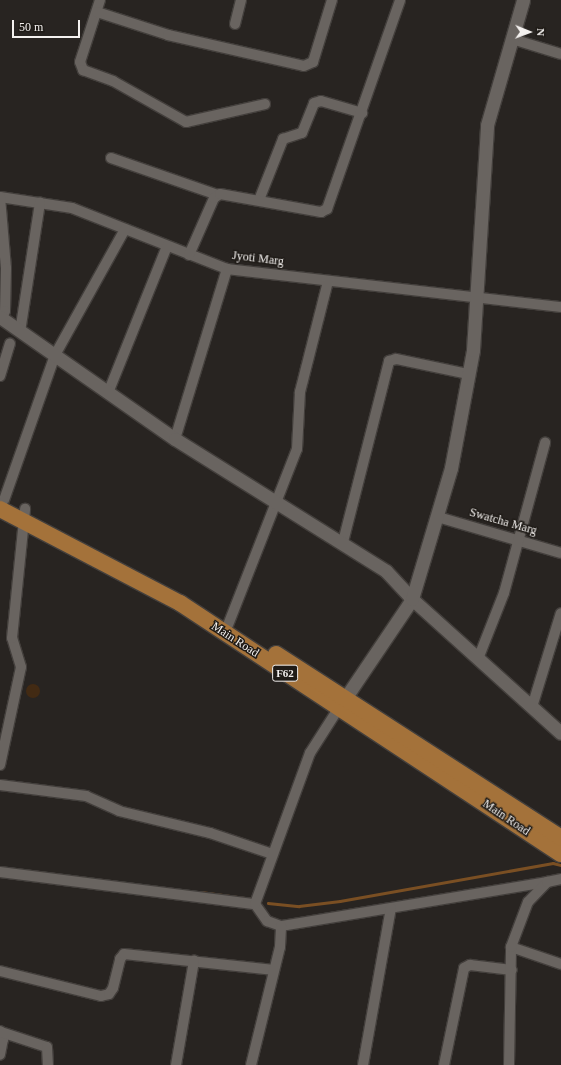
<!DOCTYPE html>
<style>
body{margin:0}
#map{position:relative;width:561px;height:1065px;overflow:hidden;background:#282421;font-family:"Times New Roman",serif}
div>[style]{position:absolute}
.green>*{inset:0;background:#422a13}
.round{border-radius:50%}
.stream>*{height:2.5px;margin:-1.25px;padding:0 1.25px;transform-origin:1.25px;border-radius:1.25px;background:#7a4f23}
.roads{filter:drop-shadow(1px 0 #433f3c) drop-shadow(-1px 0 #433f3c) drop-shadow(0 1px #433f3c) drop-shadow(0 -1px #433f3c)}
.minor>*{height:10px;margin:-5px;padding:0 5px;transform-origin:5px;border-radius:5px;background:#696460}
.tertiary>*{height:13px;margin:-6.5px;padding:0 6.5px;transform-origin:6.5px;border-radius:6.5px;background:#696460}
.primary>*{height:16px;margin:-8px;padding:0 8px;transform-origin:8px;border-radius:8px;background:#a4723a}
span{translate:-50% -50%;white-space:nowrap;text-align:center;line-height:1.15;-webkit-text-stroke:3px #1f1b17;paint-order:stroke}
.shield-label span{padding:1px 3px;background:#1f1b17;border:1px solid;border-radius:3px;-webkit-text-stroke-width:0}
.shield-label{font-size:11px;color:#f4f1ef;font-weight:700}
.street-label{font-size:12px;color:#f4f1ef}
.north{position:absolute;left:509px;top:12px;width:40px;height:40px;-webkit-text-stroke:3px #1f1b17;paint-order:stroke;rotate:91deg;font-size:11px;font-weight:700;line-height:16px;text-align:center;color:#f4f1ef}
.north::after{content:'';display:block;margin:auto;width:14px;height:18px;background:#f4f1ef;clip-path:polygon(50% 0,100% 100%,50% 72%,0 100%)}
.scale{position:absolute;left:12px;top:20px;width:68px;height:18px;box-sizing:border-box;border:2px solid #f4f1ef;border-top:0;padding-left:5px;font-size:12px;line-height:14px;white-space:nowrap;color:#f4f1ef;-webkit-text-stroke:3px #1f1b17;paint-order:stroke}
</style>
<div id="map">
<div class="green">
<div class="round" style="left:26px;top:684px;width:14px;height:14px"></div>
</div>
<div class="stream">
<div style="left:201px;top:892px;width:51px;rotate:7.8deg"></div>
<div style="left:268px;top:903px;width:31px;rotate:6deg"></div>
<div style="left:299px;top:906px;width:41px;rotate:-7deg"></div>
<div style="left:340px;top:901px;width:216px;rotate:-10.1deg"></div>
<div style="left:553px;top:863px;width:8px;rotate:14deg"></div>
</div>
<div class="roads">
<div class="minor">
<div style="left:100px;top:0;width:65px;rotate:107.9deg"></div>
<div style="left:80px;top:62px;width:9px;rotate:69deg"></div>
<div style="left:83px;top:70px;width:32px;rotate:20deg"></div>
<div style="left:113px;top:81px;width:84px;rotate:29.3deg"></div>
<div style="left:186px;top:122px;width:81px;rotate:-12.8deg"></div>
<div style="left:97px;top:12px;width:75px;rotate:17.9deg"></div>
<div style="left:168px;top:35px;width:139px;rotate:12.8deg"></div>
<div style="left:304px;top:66px;width:10px;rotate:-24deg"></div>
<div style="left:313px;top:62px;width:65px;rotate:-73deg"></div>
<div style="left:235px;top:24px;width:25px;rotate:-76deg"></div>
<div style="left:512px;top:39px;width:51px;rotate:17deg"></div>
<div style="left:111px;top:158px;width:113px;rotate:19.1deg"></div>
<div style="left:0;top:197px;width:73px;rotate:8.7deg"></div>
<div style="left:72px;top:208px;width:167px;rotate:21.5deg"></div>
<div style="left:227px;top:269px;width:336px;rotate:6.5deg"></div>
<div style="left:0;top:197px;width:71px;rotate:85.2deg"></div>
<div style="left:6px;top:268px;width:43px;rotate:91.3deg"></div>
<div style="left:5px;top:311px;width:8px;rotate:113deg"></div>
<div style="left:259px;top:200px;width:66px;rotate:-68.5deg"></div>
<div style="left:283px;top:139px;width:20px;rotate:-18deg"></div>
<div style="left:302px;top:133px;width:32px;rotate:-68deg"></div>
<div style="left:314px;top:103px;width:7px;rotate:-16deg"></div>
<div style="left:321px;top:101px;width:43px;rotate:16.3deg"></div>
<div style="left:189px;top:255px;width:62px;rotate:-66.3deg"></div>
<div style="left:214px;top:198px;width:7px;rotate:-34deg"></div>
<div style="left:220px;top:194px;width:103px;rotate:10.1deg"></div>
<div style="left:321px;top:212px;width:7px;rotate:-27deg"></div>
<div style="left:327px;top:209px;width:221px;rotate:-70.7deg"></div>
<div style="left:20px;top:332px;width:131px;rotate:-81.2deg"></div>
<div style="left:0;top:376px;width:34px;rotate:-73deg"></div>
<div style="left:108px;top:393px;width:158px;rotate:-68.1deg"></div>
<div style="left:175px;top:439px;width:178px;rotate:-73deg"></div>
<div style="left:4px;top:500px;width:154px;rotate:-70.6deg"></div>
<div style="left:55px;top:355px;width:144px;rotate:-60.9deg"></div>
<div style="left:438px;top:517px;width:128px;rotate:16.3deg"></div>
<div style="left:343px;top:542px;width:187px;rotate:-75.7deg"></div>
<div style="left:389px;top:361px;width:7px;rotate:-16deg"></div>
<div style="left:396px;top:359px;width:74px;rotate:11.8deg"></div>
<div style="left:228px;top:625px;width:189px;rotate:-68.6deg"></div>
<div style="left:297px;top:449px;width:57px;rotate:-87deg"></div>
<div style="left:300px;top:392px;width:114px;rotate:-75.8deg"></div>
<div style="left:478px;top:659px;width:71px;rotate:-68.5deg"></div>
<div style="left:504px;top:593px;width:156px;rotate:-74.7deg"></div>
<div style="left:532px;top:707px;width:98px;rotate:-72.9deg"></div>
<div style="left:0;top:765px;width:100px;rotate:-77.9deg"></div>
<div style="left:21px;top:667px;width:30px;rotate:-107deg"></div>
<div style="left:12px;top:638px;width:130px;rotate:-84.2deg"></div>
<div style="left:0;top:785px;width:87px;rotate:7.3deg"></div>
<div style="left:86px;top:796px;width:36px;rotate:24deg"></div>
<div style="left:119px;top:811px;width:94px;rotate:13.6deg"></div>
<div style="left:210px;top:833px;width:65px;rotate:18.7deg"></div>
<div style="left:0;top:872px;width:257px;rotate:7.2deg"></div>
<div style="left:255px;top:904px;width:21px;rotate:55deg"></div>
<div style="left:267px;top:921px;width:15px;rotate:20deg"></div>
<div style="left:281px;top:926px;width:270px;rotate:-9.4deg"></div>
<div style="left:255px;top:904px;width:161px;rotate:-70deg"></div>
<div style="left:310px;top:753px;width:59px;rotate:-57.4deg"></div>
<div style="left:511px;top:947px;width:53px;rotate:18.8deg"></div>
<div style="left:0;top:971px;width:104px;rotate:13.9deg"></div>
<div style="left:101px;top:996px;width:8px;rotate:-14deg"></div>
<div style="left:109px;top:994px;width:7px;rotate:-56deg"></div>
<div style="left:113px;top:988px;width:30px;rotate:-76deg"></div>
<div style="left:120px;top:959px;width:6px;rotate:-51deg"></div>
<div style="left:124px;top:954px;width:151px;rotate:6.1deg"></div>
<div style="left:0;top:1031px;width:9px;rotate:69deg"></div>
<div style="left:3px;top:1039px;width:16px;rotate:101deg"></div>
<div style="left:1px;top:1032px;width:48px;rotate:18.1deg"></div>
<div style="left:47px;top:1047px;width:18px;rotate:87deg"></div>
<div style="left:176px;top:1065px;width:106px;rotate:-80.2deg"></div>
<div style="left:251px;top:1065px;width:122px;rotate:-76.2deg"></div>
<div style="left:280px;top:947px;width:21px;rotate:-87deg"></div>
<div style="left:363px;top:1065px;width:159px;rotate:-79.9deg"></div>
<div style="left:444px;top:1065px;width:99px;rotate:-78.3deg"></div>
<div style="left:464px;top:968px;width:7px;rotate:-27deg"></div>
<div style="left:470px;top:965px;width:42px;rotate:6.8deg"></div>
<div style="left:509px;top:1065px;width:118px;rotate:-89deg"></div>
<div style="left:511px;top:947px;width:48px;rotate:-69.3deg"></div>
<div style="left:528px;top:902px;width:28px;rotate:-46deg"></div>
<div style="left:547px;top:882px;width:14px;rotate:-12deg"></div>
</div>
<div class="tertiary">
<div style="left:0;top:317px;width:213px;rotate:34.9deg"></div>
<div style="left:175px;top:439px;width:249px;rotate:32deg"></div>
<div style="left:386px;top:571px;width:38px;rotate:47deg"></div>
<div style="left:412px;top:599px;width:200px;rotate:42deg"></div>
<div style="left:346px;top:697px;width:118px;rotate:-56deg"></div>
<div style="left:412px;top:599px;width:137px;rotate:-73.4deg"></div>
<div style="left:451px;top:468px;width:120px;rotate:-79.4deg"></div>
<div style="left:473px;top:350px;width:225px;rotate:-86.4deg"></div>
<div style="left:487px;top:125px;width:130px;rotate:-73.9deg"></div>
</div>
<div class="primary">
<div style="left:0;top:509px;width:203px;rotate:27.6deg"></div>
<div style="left:180px;top:603px;width:456px;rotate:33.4deg"></div>
<div style="left:276px;top:654px;width:339px;rotate:32.8deg"></div>
</div>
</div>
<div class="shield-label">
<span style="left:285px;top:673px">F62</span>
</div>
<div class="street-label">
<span style="left:258px;top:259px;rotate:7deg">Jyoti Marg</span>
<span style="left:503px;top:522px;rotate:16deg">Swatcha Marg</span>
<span style="left:235px;top:640px;rotate:33deg">Main Road</span>
<span style="left:506px;top:818px;rotate:34deg">Main Road</span>
</div>
<div class="north">N</div>
<div class="scale">50 m</div>
</div>
